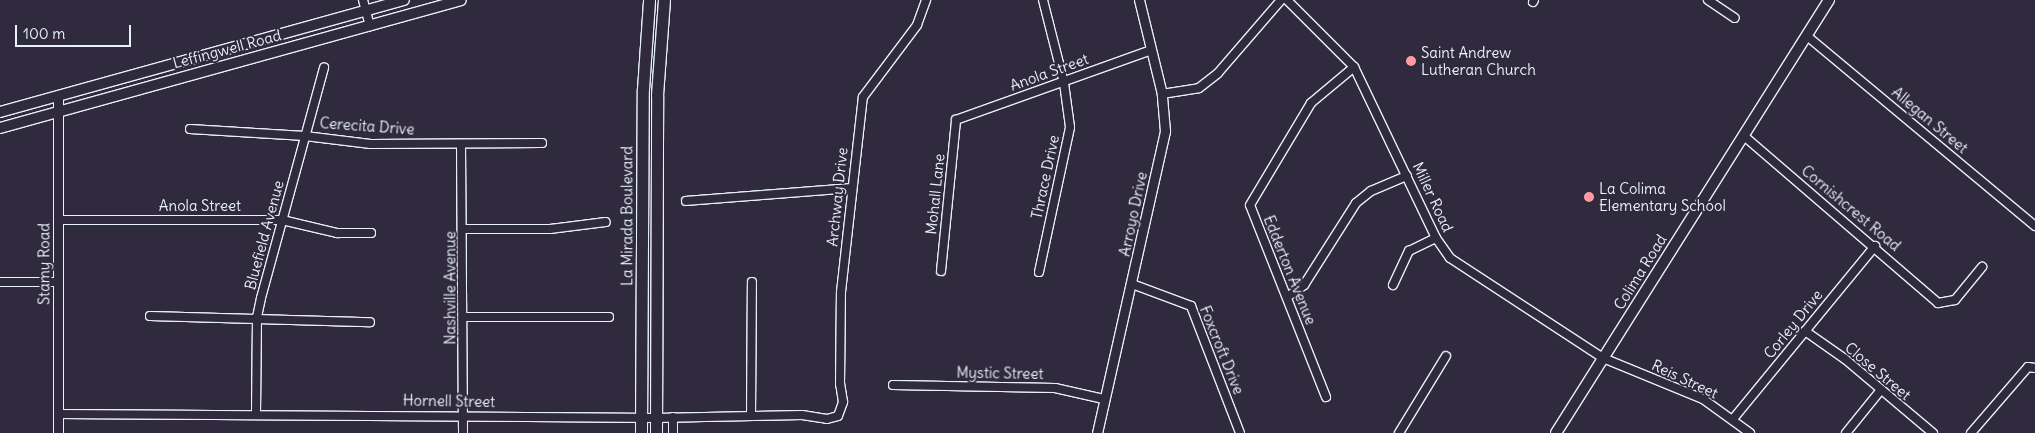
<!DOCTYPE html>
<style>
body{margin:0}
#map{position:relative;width:2035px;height:433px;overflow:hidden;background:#2f2a3d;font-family:Delius,sans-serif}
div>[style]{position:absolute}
.roads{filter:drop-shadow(1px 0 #e8f1f8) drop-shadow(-1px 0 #e8f1f8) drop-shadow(0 1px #e8f1f8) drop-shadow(0 -1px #e8f1f8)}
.minor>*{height:8px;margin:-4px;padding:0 4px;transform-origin:4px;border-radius:4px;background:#2f2a3d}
.tertiary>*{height:9px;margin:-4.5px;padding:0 4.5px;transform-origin:4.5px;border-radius:4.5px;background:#2f2a3d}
.secondary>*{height:10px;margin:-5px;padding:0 5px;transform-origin:5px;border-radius:5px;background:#2f2a3d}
.primary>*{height:11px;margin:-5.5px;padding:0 5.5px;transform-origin:5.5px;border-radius:5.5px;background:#2f2a3d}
.dots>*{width:14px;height:14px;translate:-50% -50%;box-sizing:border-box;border:2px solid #2f2a3d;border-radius:50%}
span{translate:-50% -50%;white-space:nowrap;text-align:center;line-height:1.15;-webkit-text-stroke:4px #2f2a3d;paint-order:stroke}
.street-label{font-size:15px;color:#e8f1f8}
.poi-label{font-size:15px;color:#e8f1f8}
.left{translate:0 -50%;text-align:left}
.scale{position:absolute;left:15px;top:25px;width:116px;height:22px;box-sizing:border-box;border:2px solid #e8f1f8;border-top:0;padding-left:6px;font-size:15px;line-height:18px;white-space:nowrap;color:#e8f1f8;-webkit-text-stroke:4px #2f2a3d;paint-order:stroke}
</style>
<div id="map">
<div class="roads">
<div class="minor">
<div style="left:363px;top:0;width:27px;rotate:75deg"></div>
<div style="left:1287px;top:0;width:95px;rotate:45deg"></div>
<div style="left:1354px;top:67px;width:190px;rotate:64.4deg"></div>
<div style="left:1436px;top:238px;width:24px;rotate:55deg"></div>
<div style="left:1450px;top:258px;width:183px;rotate:33.2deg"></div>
<div style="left:1603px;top:358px;width:108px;rotate:22.3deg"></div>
<div style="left:1703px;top:399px;width:58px;rotate:35.9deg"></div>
<div style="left:1708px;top:0;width:32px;rotate:34deg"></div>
<div style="left:1533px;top:2px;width:2px;rotate:-63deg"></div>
<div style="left:1807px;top:36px;width:297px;rotate:39.8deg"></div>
<div style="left:1162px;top:94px;width:37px;rotate:-9deg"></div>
<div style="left:1199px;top:88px;width:24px;rotate:-38deg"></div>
<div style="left:1218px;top:73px;width:96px;rotate:-49.2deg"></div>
<div style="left:190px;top:129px;width:115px;rotate:3.5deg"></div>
<div style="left:305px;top:136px;width:66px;rotate:6.9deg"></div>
<div style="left:371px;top:144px;width:171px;rotate:-0.3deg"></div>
<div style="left:1744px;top:136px;width:256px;rotate:40.7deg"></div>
<div style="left:1938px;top:303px;width:17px;rotate:-10deg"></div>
<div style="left:1955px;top:300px;width:43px;rotate:-50.7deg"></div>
<div style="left:461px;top:144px;width:289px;rotate:89.6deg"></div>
<div style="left:686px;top:201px;width:166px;rotate:-4.5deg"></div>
<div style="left:58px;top:220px;width:224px"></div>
<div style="left:282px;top:220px;width:57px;rotate:13.3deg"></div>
<div style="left:337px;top:233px;width:34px"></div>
<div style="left:463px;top:229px;width:87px"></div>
<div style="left:550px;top:229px;width:56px;rotate:-7.1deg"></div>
<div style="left:941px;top:271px;width:152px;rotate:-84.3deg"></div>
<div style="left:956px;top:120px;width:207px;rotate:-19.7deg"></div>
<div style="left:1039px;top:272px;width:148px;rotate:-77.9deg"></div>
<div style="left:1070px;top:127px;width:44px;rotate:-97.8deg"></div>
<div style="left:1064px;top:83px;width:86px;rotate:-104.2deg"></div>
<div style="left:0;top:282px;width:58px"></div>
<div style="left:1132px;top:284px;width:63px;rotate:20.4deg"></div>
<div style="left:1191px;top:306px;width:136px;rotate:68.9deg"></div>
<div style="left:1393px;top:285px;width:38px;rotate:-65deg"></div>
<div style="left:1409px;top:251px;width:30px;rotate:-26deg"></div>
<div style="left:1287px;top:297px;width:21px;rotate:-35deg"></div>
<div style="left:1304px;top:285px;width:97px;rotate:-57.6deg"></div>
<div style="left:1356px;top:203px;width:19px;rotate:-39deg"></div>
<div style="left:1371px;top:191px;width:39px;rotate:-23deg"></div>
<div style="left:150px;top:316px;width:220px;rotate:1.6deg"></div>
<div style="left:464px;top:317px;width:145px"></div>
<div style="left:1805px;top:331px;width:49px;rotate:35deg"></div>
<div style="left:1845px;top:359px;width:115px;rotate:40.1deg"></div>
<div style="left:893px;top:385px;width:162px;rotate:1.1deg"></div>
<div style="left:1055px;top:388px;width:50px;rotate:12.7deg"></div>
<div style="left:1326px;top:397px;width:206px;rotate:-111.6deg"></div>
<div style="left:1250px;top:205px;width:119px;rotate:-59.1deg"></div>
<div style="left:1311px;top:103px;width:56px;rotate:-39.9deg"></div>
<div style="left:256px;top:413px;width:96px;rotate:-89.4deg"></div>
<div style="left:257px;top:317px;width:19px;rotate:-78deg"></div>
<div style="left:261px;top:298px;width:239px;rotate:-74.7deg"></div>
<div style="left:58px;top:414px;width:598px;rotate:0.38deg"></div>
<div style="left:656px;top:418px;width:146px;rotate:-1.2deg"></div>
<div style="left:802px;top:415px;width:25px;rotate:9deg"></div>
<div style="left:827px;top:419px;width:11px;rotate:-15deg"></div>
<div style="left:838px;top:416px;width:15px;rotate:-70deg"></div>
<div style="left:843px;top:402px;width:18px;rotate:-99deg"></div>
<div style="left:840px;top:384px;width:92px;rotate:-89.4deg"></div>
<div style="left:841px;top:292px;width:196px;rotate:-83.6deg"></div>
<div style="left:863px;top:97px;width:90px;rotate:-53.1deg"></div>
<div style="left:917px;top:25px;width:27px;rotate:-70deg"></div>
<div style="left:751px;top:416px;width:134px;rotate:-89.6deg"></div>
<div style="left:673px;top:417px;width:16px;rotate:90deg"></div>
<div style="left:1733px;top:419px;width:224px;rotate:-50.6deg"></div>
<div style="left:1399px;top:433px;width:90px;rotate:-58.6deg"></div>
<div style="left:1846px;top:433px;width:54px;rotate:-51deg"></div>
<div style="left:1971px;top:433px;width:87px;rotate:-49.2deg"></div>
<div style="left:2028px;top:367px;width:7px;rotate:8deg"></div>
</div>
<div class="tertiary">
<div style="left:58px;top:433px;width:337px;rotate:-90deg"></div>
<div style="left:1097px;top:433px;width:310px;rotate:-77.3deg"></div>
<div style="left:1165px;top:131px;width:37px;rotate:-95deg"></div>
<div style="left:1162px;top:94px;width:97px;rotate:-103.7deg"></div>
</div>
<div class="secondary">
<div style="left:0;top:112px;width:419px;rotate:-15.5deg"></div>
<div style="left:0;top:128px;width:478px;rotate:-15.5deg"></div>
<div style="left:1556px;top:433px;width:512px;rotate:-57.77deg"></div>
</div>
<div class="primary">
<div style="left:641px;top:433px;width:344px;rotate:-89.7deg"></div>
<div style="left:643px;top:89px;width:89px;rotate:-86.1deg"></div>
<div style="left:656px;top:433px;width:338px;rotate:-89.8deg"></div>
<div style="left:657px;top:95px;width:95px;rotate:-85.8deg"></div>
</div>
</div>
<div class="dots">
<div style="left:1411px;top:61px;background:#ff9aa2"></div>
<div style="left:1589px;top:197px;background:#ff9aa2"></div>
</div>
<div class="street-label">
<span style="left:227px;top:49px;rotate:-15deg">Leffingwell Road</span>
<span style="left:1049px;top:72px;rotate:-20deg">Anola Street</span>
<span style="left:1930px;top:120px;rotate:40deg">Allegan Street</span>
<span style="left:367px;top:126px;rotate:4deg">Cerecita Drive</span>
<span style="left:1045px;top:177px;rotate:-78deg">Thrace Drive</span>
<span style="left:935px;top:194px;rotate:-84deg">Mohall Lane</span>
<span style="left:837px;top:197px;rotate:-84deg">Archway Drive</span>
<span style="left:1433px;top:197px;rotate:65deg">Miller Road</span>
<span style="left:200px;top:206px">Anola Street</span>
<span style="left:1851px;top:208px;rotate:40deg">Cornishcrest Road</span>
<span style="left:1133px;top:214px;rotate:-78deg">Arroyo Drive</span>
<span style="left:627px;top:216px;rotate:-90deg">La Mirada Boulevard</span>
<span style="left:264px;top:235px;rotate:-75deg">Bluefield Avenue</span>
<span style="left:44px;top:264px;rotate:-90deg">Stamy Road</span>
<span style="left:1290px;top:270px;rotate:68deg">Edderton Avenue</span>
<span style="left:1640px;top:272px;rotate:-58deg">Colima Road</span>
<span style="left:450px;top:288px;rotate:-90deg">Nashville Avenue</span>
<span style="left:1793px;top:324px;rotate:-51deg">Corley Drive</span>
<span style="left:1222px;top:350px;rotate:68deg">Foxcroft Drive</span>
<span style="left:1878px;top:371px;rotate:40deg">Close Street</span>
<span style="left:1000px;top:373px;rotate:1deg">Mystic Street</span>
<span style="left:1685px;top:379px;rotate:25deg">Reis Street</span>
<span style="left:449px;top:401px;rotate:1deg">Hornell Street</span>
</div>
<div class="poi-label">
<span class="left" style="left:1421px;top:61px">Saint Andrew<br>Lutheran Church</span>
<span class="left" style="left:1599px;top:197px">La Colima<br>Elementary School</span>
</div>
<div class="scale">100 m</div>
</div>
